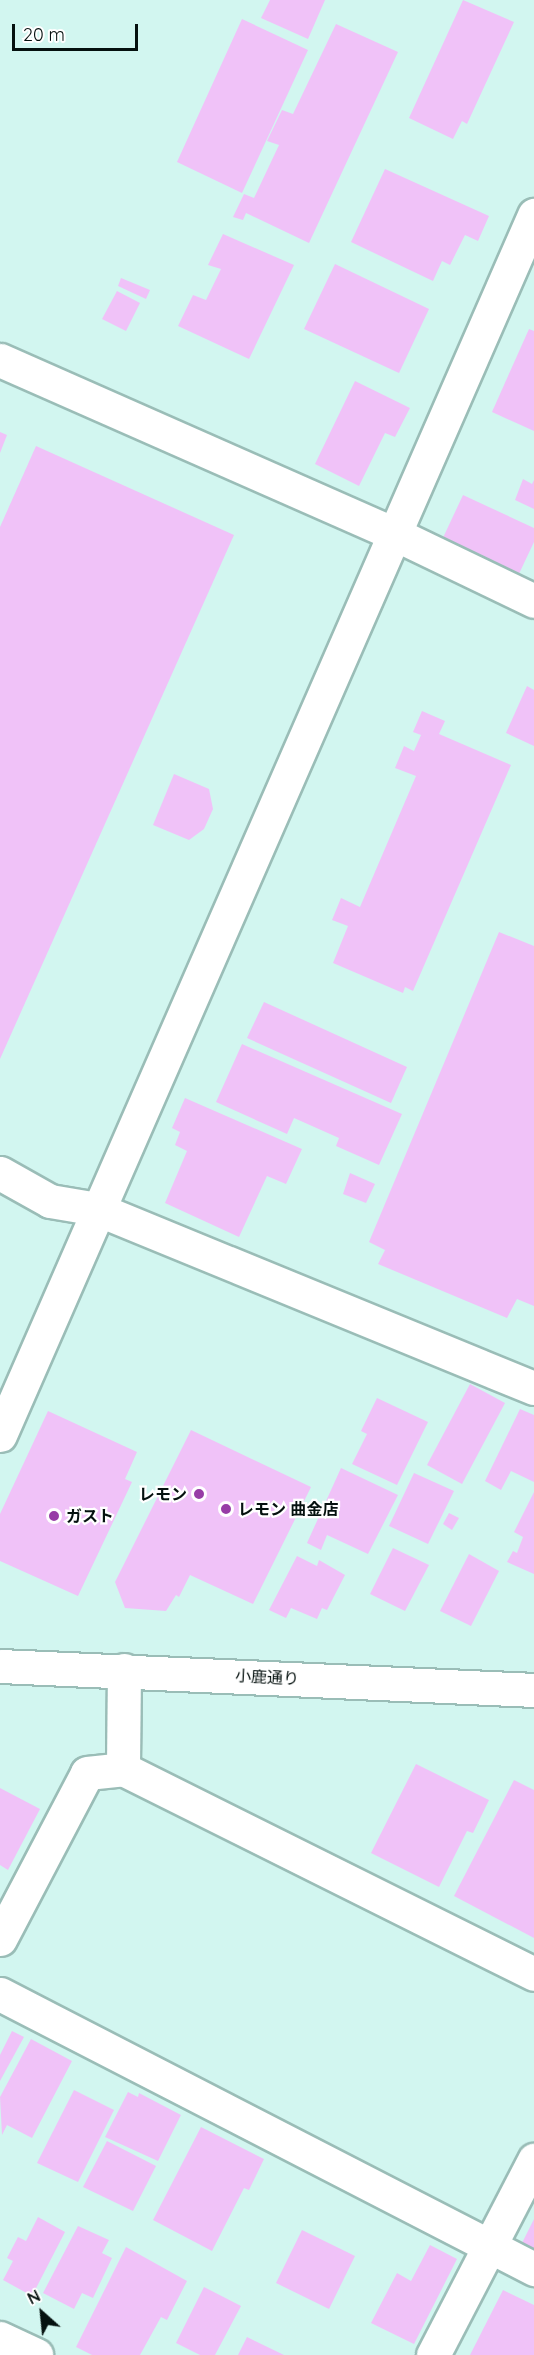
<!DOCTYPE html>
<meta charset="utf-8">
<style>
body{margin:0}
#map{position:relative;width:534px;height:2355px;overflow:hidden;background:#d2f6f0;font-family:Quicksand,"Noto Sans JP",sans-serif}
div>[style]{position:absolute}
.building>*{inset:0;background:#f0c2f8}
.roads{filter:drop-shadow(2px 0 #9abdb7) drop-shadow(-2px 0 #9abdb7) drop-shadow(0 2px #9abdb7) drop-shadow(0 -2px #9abdb7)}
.minor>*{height:33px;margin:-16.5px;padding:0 16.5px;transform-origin:16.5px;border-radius:16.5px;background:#fff}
.tertiary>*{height:33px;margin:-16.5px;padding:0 16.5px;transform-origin:16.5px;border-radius:16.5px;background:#fff}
.dots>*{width:16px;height:16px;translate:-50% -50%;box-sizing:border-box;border:3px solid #fff;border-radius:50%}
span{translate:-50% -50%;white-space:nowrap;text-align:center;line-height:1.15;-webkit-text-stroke:4.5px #fff;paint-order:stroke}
.poi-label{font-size:16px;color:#05110f;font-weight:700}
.right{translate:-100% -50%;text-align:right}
.left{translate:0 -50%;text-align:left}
.street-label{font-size:16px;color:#05110f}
.north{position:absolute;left:12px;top:2283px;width:60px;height:60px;-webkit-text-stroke:4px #fff;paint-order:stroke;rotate:333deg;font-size:16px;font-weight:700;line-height:24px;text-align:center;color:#05110f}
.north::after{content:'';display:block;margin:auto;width:21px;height:27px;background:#05110f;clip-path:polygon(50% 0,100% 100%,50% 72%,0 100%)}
.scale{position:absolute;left:12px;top:24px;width:126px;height:27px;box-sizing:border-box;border:3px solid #05110f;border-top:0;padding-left:8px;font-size:18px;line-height:21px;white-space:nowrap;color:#05110f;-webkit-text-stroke:4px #fff;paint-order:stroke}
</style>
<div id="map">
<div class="building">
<div style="clip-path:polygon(270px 0,325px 0,308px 39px,261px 18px)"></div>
<div style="clip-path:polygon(463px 0,514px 22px,467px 124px,462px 121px,453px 139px,409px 118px)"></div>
<div style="clip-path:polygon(242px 19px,308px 50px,242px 193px,177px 162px)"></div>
<div style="clip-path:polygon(336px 24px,398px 52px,309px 243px,246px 213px,243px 220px,233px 217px,244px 194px,254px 198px,279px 145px,267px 141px,282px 110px,293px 114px)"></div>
<div style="clip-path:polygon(385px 169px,489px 216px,478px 241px,465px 235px,450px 265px,442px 261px,433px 281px,351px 242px)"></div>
<div style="clip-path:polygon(223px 234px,294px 265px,249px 359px,178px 326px,193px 295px,206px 300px,221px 269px,208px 265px)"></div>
<div style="clip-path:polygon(335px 264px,429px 309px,399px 373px,304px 329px)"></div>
<div style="clip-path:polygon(121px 278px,150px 290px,146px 299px,118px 286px)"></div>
<div style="clip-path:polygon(117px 291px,140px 303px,126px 331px,102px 319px)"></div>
<div style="clip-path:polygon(529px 329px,534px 331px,534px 431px,492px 412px)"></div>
<div style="clip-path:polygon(355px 381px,410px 408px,395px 437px,385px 433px,359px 486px,315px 464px)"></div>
<div style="clip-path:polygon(0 432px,7px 435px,0 453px)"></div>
<div style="clip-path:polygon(36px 446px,234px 535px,0 1059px,0 527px)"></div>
<div style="clip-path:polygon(523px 479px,532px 484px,534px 480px,534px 509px,515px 500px)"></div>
<div style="clip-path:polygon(463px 495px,534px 528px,534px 542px,517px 578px,441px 542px)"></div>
<div style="clip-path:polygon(527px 686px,534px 690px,534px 746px,506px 733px)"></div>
<div style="clip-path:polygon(422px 711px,445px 721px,439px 734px,511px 765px,413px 991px,405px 987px,403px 993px,333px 963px,348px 926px,332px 920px,341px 898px,360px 907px,416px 776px,395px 768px,404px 746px,414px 751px,421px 735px,413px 732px)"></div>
<div style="clip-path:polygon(174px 774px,209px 789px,213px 809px,204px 829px,189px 840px,153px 825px)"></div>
<div style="clip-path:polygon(499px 932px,534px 946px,534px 1306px,517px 1299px,507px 1318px,378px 1264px,385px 1250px,369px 1242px)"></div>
<div style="clip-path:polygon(264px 1002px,407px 1067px,391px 1103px,247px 1038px)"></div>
<div style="clip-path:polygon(242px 1044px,402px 1114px,379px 1165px,336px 1146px,339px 1138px,294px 1118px,287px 1134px,216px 1102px)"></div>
<div style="clip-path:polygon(185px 1098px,302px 1149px,286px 1184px,267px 1176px,239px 1237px,165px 1203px,187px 1151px,175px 1145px,180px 1132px,172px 1128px)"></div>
<div style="clip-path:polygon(350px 1173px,375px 1184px,366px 1203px,343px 1194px)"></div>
<div style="clip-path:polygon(470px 1384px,505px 1403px,462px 1484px,427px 1465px)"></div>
<div style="clip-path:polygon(377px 1398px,428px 1422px,397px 1485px,352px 1464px,367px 1434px,361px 1431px)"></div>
<div style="clip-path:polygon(520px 1409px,534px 1415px,534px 1482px,511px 1471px,501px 1490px,485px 1481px)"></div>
<div style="clip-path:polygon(48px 1411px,137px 1452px,125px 1479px,132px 1482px,78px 1596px,0 1561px,0 1514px)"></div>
<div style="clip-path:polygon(191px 1430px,311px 1487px,253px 1604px,190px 1575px,179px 1597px,176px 1595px,166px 1611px,125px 1608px,115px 1582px)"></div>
<div style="clip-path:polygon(341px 1468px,398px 1495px,368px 1554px,327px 1535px,321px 1550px,307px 1543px)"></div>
<div style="clip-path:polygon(414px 1473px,454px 1491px,428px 1544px,389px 1526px)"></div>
<div style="clip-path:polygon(534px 1492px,534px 1574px,507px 1562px,513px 1551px,517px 1553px,523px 1537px,514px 1532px)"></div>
<div style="clip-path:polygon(449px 1513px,459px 1518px,452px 1530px,443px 1524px)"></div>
<div style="clip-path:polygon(393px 1548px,429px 1565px,405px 1611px,370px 1594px)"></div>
<div style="clip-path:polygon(469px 1554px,499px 1571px,471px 1626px,440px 1611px)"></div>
<div style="clip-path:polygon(297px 1556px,317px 1566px,319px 1560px,345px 1575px,327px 1610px,322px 1608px,317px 1619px,291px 1608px,286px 1618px,269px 1610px)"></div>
<div style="clip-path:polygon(416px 1764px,489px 1800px,473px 1833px,467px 1831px,439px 1887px,371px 1853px)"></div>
<div style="clip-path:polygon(514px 1780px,534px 1790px,534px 1938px,454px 1896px)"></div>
<div style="clip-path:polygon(0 1788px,40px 1809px,8px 1870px,0 1865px)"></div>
<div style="clip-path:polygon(12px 2031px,24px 2037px,0 2081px,0 2055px)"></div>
<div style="clip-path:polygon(31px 2039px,72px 2061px,32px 2138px,7px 2125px,2px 2135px,0 2097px)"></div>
<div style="clip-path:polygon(74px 2090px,114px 2110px,78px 2182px,37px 2163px)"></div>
<div style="clip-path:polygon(128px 2092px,138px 2097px,139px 2093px,181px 2115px,158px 2161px,105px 2137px)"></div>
<div style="clip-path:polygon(201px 2127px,264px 2159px,249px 2190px,244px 2188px,212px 2251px,153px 2220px)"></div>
<div style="clip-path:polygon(107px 2141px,156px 2166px,133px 2211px,83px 2187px)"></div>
<div style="clip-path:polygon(38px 2217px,65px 2232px,32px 2296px,3px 2280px,13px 2261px,7px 2258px,18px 2237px,26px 2241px)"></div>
<div style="clip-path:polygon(534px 2219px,534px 2257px,519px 2249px)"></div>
<div style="clip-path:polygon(78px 2226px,109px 2240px,102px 2253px,112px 2258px,93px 2298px,82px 2293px,74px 2309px,43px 2293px)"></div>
<div style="clip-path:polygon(302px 2230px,355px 2256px,329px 2309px,276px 2283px)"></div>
<div style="clip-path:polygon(430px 2245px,457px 2259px,414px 2344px,371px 2323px,397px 2273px,411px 2281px)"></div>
<div style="clip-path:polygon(126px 2247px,187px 2281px,167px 2320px,161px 2317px,140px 2355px,92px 2355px,76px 2347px)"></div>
<div style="clip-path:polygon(204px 2287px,241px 2306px,215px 2355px,200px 2355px,176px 2343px)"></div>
<div style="clip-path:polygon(503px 2290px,534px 2305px,534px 2355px,470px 2355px)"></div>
<div style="clip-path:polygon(247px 2337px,284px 2355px,238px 2355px)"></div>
</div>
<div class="roads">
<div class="minor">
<div style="left:0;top:360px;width:432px;rotate:23.8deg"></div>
<div style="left:395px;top:534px;width:154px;rotate:25.7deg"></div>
<div style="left:0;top:1173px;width:57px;rotate:29.2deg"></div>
<div style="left:50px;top:1201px;width:48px;rotate:9.7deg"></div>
<div style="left:97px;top:1209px;width:472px;rotate:22.3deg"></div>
<div style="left:124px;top:1670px;width:99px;rotate:90.6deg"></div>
<div style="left:123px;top:1769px;width:459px;rotate:26.5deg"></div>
<div style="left:0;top:1939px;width:187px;rotate:-62.3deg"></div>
<div style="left:87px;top:1773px;width:36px;rotate:-6deg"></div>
<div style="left:0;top:1994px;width:601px;rotate:27.25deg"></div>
<div style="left:0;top:2338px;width:40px;rotate:25deg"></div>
<div style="left:433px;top:2355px;width:220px;rotate:-62.6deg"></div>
</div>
<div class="tertiary">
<div style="left:0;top:1435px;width:1332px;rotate:-66.36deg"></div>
<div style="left:0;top:1666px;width:535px;rotate:2.57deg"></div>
</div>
</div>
<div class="dots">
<div style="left:199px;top:1494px;background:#973ca6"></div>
<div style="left:226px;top:1509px;background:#973ca6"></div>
<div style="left:54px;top:1516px;background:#973ca6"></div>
</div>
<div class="poi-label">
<span class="right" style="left:187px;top:1494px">レモン</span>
<span class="left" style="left:238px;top:1509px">レモン 曲金店</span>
<span class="left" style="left:66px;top:1516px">ガスト</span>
</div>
<div class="street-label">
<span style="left:267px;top:1677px;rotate:3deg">小鹿通り</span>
</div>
<div class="north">N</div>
<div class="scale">20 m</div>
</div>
